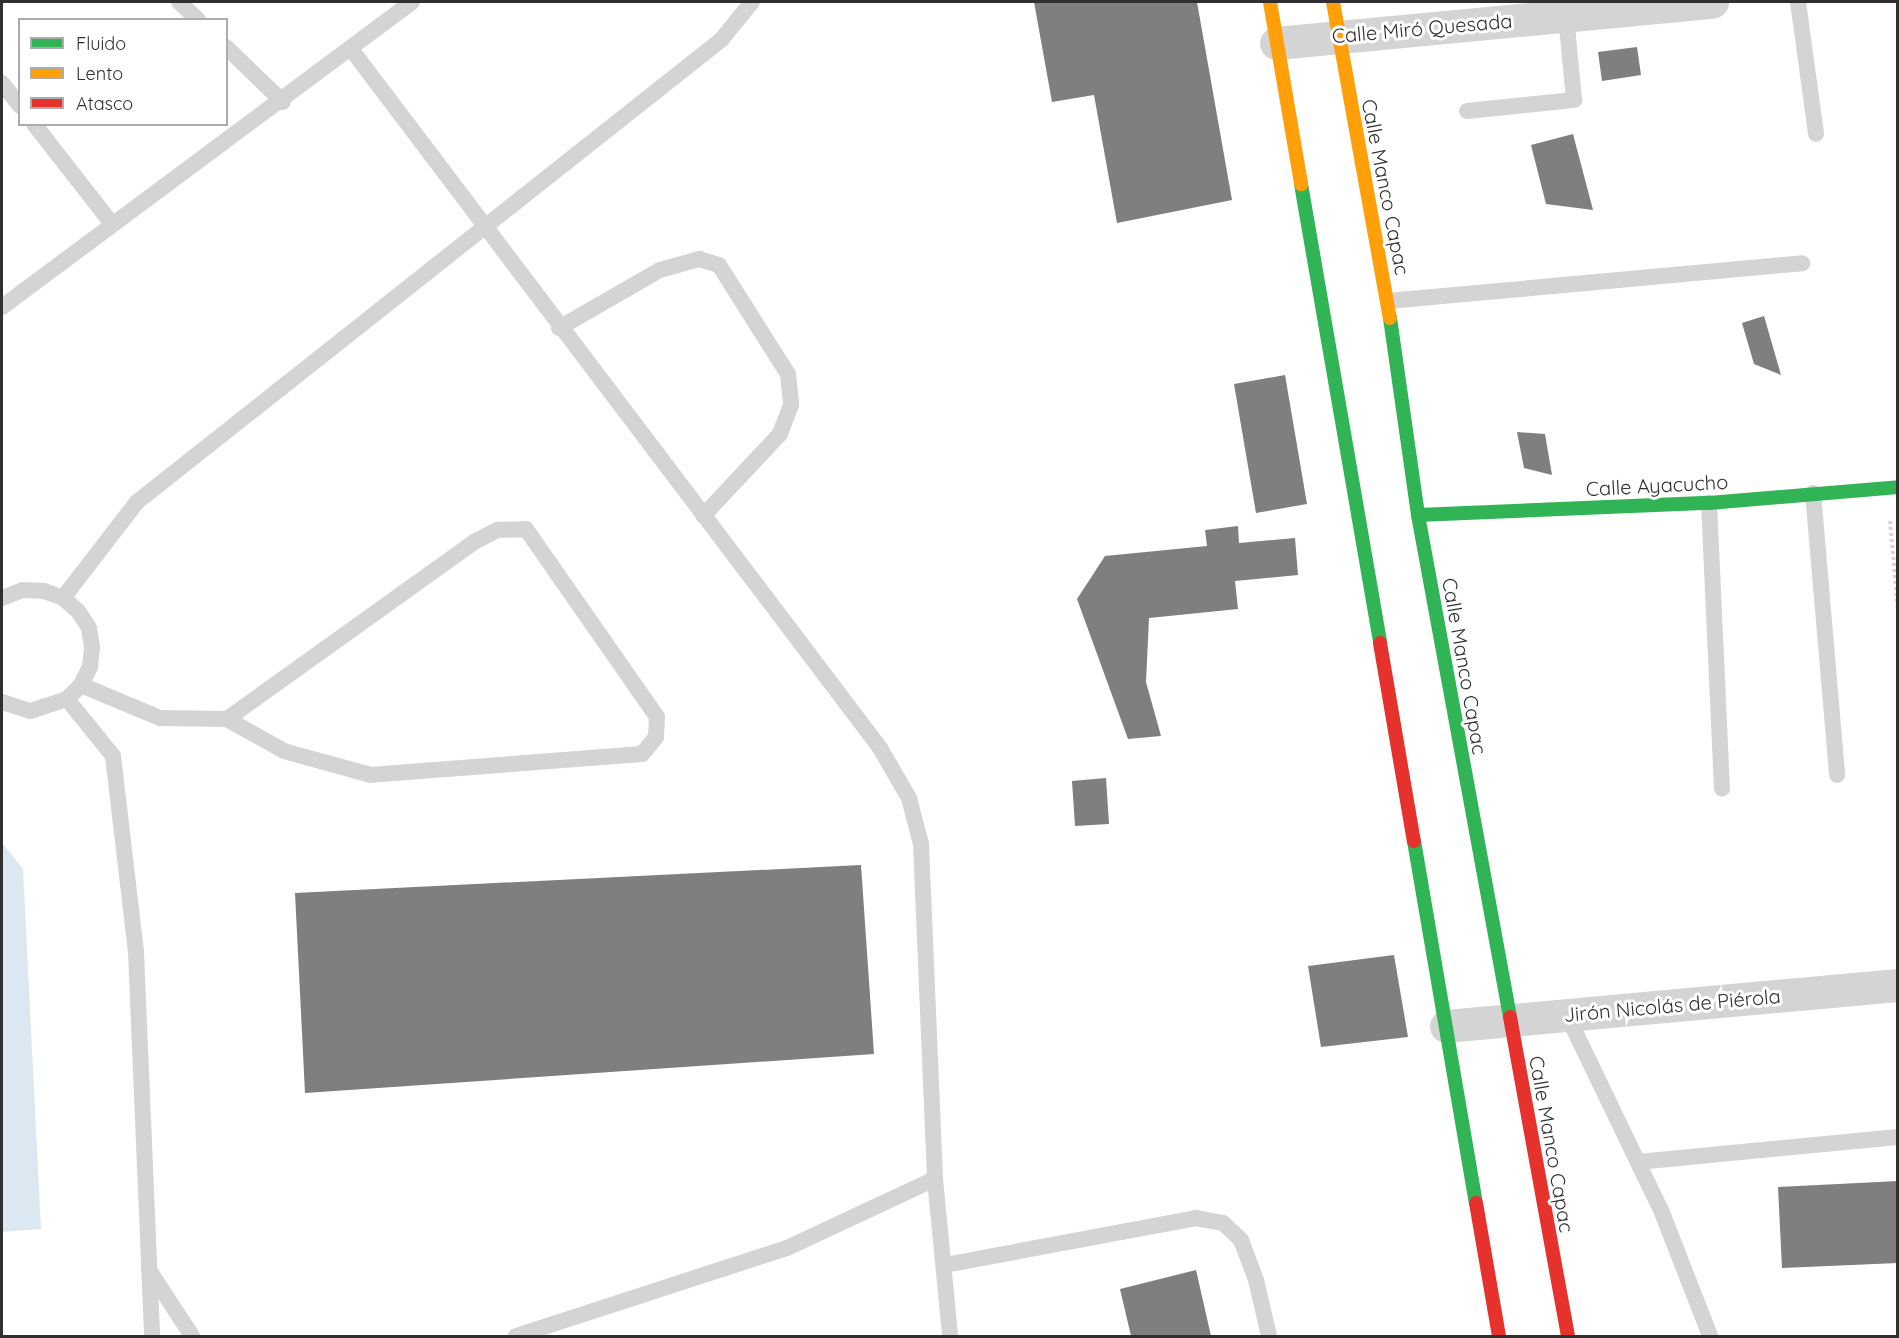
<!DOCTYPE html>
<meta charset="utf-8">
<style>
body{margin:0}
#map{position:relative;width:1899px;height:1338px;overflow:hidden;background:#fff;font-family:Quicksand,sans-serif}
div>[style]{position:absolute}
.water>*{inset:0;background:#dbe8f1}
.building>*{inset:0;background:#7f7f7f}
.path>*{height:4px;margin-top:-2px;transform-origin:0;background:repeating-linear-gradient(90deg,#d4d4d4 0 3px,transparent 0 6px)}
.lane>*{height:16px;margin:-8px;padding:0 8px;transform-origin:8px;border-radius:8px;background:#d4d4d4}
.street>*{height:33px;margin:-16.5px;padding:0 16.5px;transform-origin:16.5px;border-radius:16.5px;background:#d4d4d4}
.fast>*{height:14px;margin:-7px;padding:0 7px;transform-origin:7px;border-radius:7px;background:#30b455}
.slow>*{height:14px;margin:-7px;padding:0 7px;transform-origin:7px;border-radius:7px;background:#ff9f0a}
.jam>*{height:14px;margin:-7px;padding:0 7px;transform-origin:7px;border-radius:7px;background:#e5322d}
span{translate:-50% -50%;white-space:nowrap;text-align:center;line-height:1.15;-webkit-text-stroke:6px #fff;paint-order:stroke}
.street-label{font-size:20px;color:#303030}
.frame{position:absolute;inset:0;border:3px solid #303030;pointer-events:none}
.legend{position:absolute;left:18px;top:18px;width:210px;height:108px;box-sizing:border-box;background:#fff;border:2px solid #acacac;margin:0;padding:8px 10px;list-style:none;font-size:18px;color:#303030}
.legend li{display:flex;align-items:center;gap:12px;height:30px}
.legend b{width:30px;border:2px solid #acacac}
</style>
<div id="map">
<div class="water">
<div style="clip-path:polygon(2px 843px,23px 869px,41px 1229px,2px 1232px)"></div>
</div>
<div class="building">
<div style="clip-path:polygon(1034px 2px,1197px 2px,1232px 200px,1117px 223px,1094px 95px,1052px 102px)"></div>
<div style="clip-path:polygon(1637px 47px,1641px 75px,1602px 81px,1598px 52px)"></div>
<div style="clip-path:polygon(1573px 134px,1593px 210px,1546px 204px,1531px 145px)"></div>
<div style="clip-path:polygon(1764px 316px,1781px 375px,1754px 364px,1742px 323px)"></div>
<div style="clip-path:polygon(1285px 375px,1307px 504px,1256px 513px,1234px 384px)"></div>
<div style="clip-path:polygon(1517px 432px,1545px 434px,1552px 475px,1524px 468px)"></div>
<div style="clip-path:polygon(1238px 526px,1239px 543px,1295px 538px,1298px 575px,1235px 581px,1238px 609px,1149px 618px,1146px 682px,1161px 736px,1128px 739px,1077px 599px,1105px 556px,1207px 546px,1205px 530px)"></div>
<div style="clip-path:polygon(1106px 778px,1109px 824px,1075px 826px,1072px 781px)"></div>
<div style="clip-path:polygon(861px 865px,874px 1054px,305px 1093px,295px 893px)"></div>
<div style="clip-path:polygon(1394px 955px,1408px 1037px,1321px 1047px,1308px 966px)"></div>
<div style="clip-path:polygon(1898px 1181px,1898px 1263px,1782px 1268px,1778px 1187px)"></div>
<div style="clip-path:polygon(1196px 1270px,1211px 1336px,1131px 1336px,1120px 1289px)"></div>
</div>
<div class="path">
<div style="left:1890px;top:521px;width:89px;rotate:84.9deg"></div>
</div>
<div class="lane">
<div style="left:179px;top:2px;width:26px;rotate:43deg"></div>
<div style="left:1798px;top:2px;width:133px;rotate:82.2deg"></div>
<div style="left:226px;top:47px;width:79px;rotate:44deg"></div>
<div style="left:351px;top:49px;width:877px;rotate:52.88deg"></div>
<div style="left:880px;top:748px;width:58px;rotate:59.9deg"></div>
<div style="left:909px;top:798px;width:48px;rotate:75.4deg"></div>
<div style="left:921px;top:844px;width:335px;rotate:87.6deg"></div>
<div style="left:935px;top:1179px;width:158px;rotate:84.5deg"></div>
<div style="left:2px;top:83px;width:29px;rotate:52deg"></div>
<div style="left:1467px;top:111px;width:108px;rotate:-5.9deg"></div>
<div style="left:1574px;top:100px;width:85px;rotate:-95.4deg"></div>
<div style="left:34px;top:124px;width:127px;rotate:52deg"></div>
<div style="left:1388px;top:301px;width:416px;rotate:-5.2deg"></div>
<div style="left:2px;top:307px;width:511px;rotate:-36.65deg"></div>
<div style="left:559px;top:328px;width:116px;rotate:-29.9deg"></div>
<div style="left:660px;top:270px;width:41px;rotate:-15.8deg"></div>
<div style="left:699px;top:259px;width:21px;rotate:17deg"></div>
<div style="left:719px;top:265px;width:129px;rotate:57.7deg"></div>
<div style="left:788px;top:374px;width:31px;rotate:84deg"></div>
<div style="left:791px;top:405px;width:31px;rotate:111deg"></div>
<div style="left:780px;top:434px;width:112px;rotate:133.2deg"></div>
<div style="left:1813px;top:493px;width:283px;rotate:85.1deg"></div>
<div style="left:1709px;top:503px;width:286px;rotate:87.4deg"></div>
<div style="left:2px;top:598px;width:22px;rotate:-21deg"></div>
<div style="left:23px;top:590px;width:21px;rotate:3deg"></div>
<div style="left:44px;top:591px;width:20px;rotate:20deg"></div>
<div style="left:63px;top:598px;width:20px;rotate:41deg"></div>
<div style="left:78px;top:611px;width:20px;rotate:57deg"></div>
<div style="left:89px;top:628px;width:20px;rotate:81deg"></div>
<div style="left:92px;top:648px;width:19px;rotate:96deg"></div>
<div style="left:90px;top:667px;width:20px;rotate:117deg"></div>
<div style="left:81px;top:685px;width:20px;rotate:135deg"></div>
<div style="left:67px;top:699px;width:39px;rotate:162deg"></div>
<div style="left:30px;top:711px;width:29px;rotate:-162deg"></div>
<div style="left:63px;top:598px;width:121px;rotate:-52.4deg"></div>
<div style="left:137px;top:502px;width:745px;rotate:-38.35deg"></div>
<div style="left:721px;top:40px;width:49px;rotate:-50.8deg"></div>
<div style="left:81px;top:685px;width:86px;rotate:22.7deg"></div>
<div style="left:160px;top:718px;width:67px;rotate:0.9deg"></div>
<div style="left:227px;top:719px;width:304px;rotate:-35.6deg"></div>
<div style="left:474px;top:542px;width:27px;rotate:-27deg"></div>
<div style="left:498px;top:530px;width:28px;rotate:-2deg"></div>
<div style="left:526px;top:529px;width:229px;rotate:55.1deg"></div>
<div style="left:657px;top:717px;width:20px;rotate:93deg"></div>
<div style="left:656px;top:737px;width:22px;rotate:129deg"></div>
<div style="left:642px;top:754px;width:272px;rotate:175.6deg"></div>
<div style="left:371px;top:775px;width:90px;rotate:-164.6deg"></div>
<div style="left:284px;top:751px;width:65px;rotate:-150.7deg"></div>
<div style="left:67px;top:699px;width:73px;rotate:51.1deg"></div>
<div style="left:113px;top:756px;width:197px;rotate:83.3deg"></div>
<div style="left:136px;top:952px;width:384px;rotate:87.6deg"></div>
<div style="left:1567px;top:1015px;width:216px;rotate:64.3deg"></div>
<div style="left:1661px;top:1210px;width:135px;rotate:68.7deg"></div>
<div style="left:1638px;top:1162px;width:261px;rotate:-5.5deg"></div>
<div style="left:945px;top:1265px;width:254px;rotate:-10.6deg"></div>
<div style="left:1195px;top:1218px;width:28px;rotate:10deg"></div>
<div style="left:1223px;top:1223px;width:25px;rotate:43deg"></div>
<div style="left:1241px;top:1240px;width:43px;rotate:69.4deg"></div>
<div style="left:1256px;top:1280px;width:57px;rotate:76.9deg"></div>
<div style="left:149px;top:1270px;width:79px;rotate:56.9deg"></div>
<div style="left:516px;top:1336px;width:285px;rotate:-18deg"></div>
<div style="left:787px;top:1248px;width:163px;rotate:-25deg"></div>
</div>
<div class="street">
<div style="left:1276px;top:43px;width:438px;rotate:-5.4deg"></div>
<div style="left:1446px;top:1026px;width:454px;rotate:-5.2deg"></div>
</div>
<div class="fast">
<div style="left:1301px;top:184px;width:466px;rotate:80.2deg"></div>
<div style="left:1390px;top:318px;width:199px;rotate:81.9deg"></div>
<div style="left:1418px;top:515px;width:510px;rotate:79.61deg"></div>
<div style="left:1418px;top:515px;width:291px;rotate:-2.4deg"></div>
<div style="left:1709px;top:503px;width:190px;rotate:-4.8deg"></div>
<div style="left:1414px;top:841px;width:367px;rotate:80.3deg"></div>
</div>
<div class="slow">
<div style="left:1270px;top:2px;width:185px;rotate:80.3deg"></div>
<div style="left:1333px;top:2px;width:321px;rotate:79.8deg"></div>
</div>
<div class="jam">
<div style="left:1380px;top:643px;width:201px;rotate:80.3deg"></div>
<div style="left:1510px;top:1017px;width:324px;rotate:79.7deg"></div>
<div style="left:1476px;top:1203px;width:135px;rotate:80.2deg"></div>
</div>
<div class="street-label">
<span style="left:1422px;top:28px;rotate:-5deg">Calle Miró Quesada</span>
<span style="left:1386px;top:187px;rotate:79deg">Calle Manco Capac</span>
<span style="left:1657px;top:485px;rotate:-3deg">Calle Ayacucho</span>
<span style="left:1465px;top:666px;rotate:80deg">Calle Manco Capac</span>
<span style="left:1672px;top:1005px;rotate:-5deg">Jirón Nicolás de Piérola</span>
<span style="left:1552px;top:1144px;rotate:80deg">Calle Manco Capac</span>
</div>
<div class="frame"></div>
<ul class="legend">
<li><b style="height:8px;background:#30b455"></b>Fluido</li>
<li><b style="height:8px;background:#ff9f0a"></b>Lento</li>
<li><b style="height:8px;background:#e5322d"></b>Atasco</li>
</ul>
</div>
